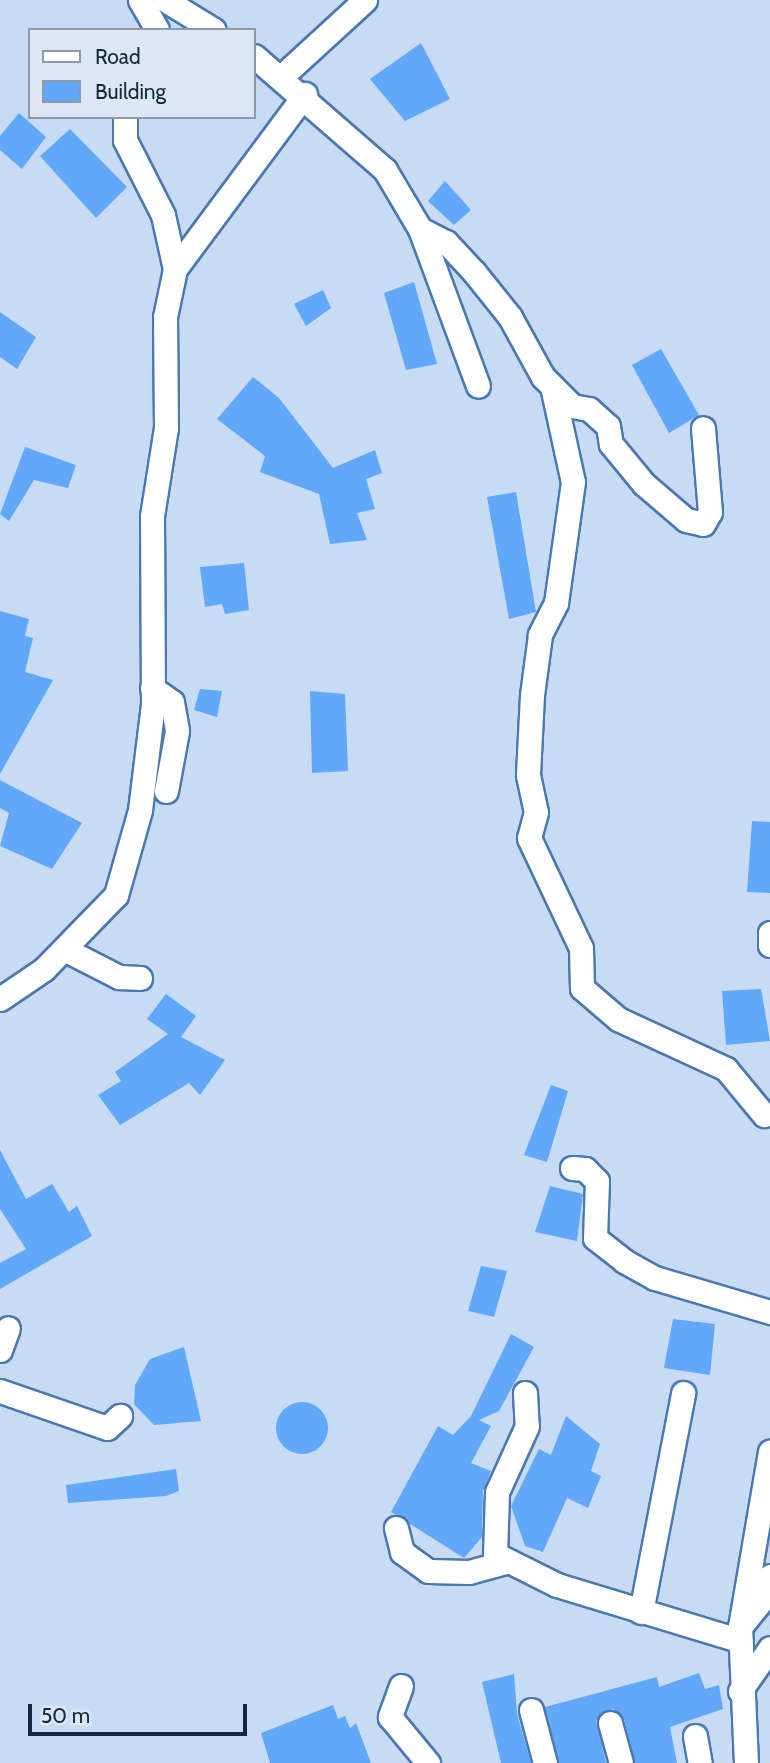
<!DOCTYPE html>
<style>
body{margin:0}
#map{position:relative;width:770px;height:1763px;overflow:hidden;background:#c7dbf4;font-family:Cabin,sans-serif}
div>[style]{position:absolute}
.building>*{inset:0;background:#61a7fa}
.round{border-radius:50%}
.roads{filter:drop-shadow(2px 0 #4a78b0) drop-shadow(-2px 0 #4a78b0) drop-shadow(0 2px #4a78b0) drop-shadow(0 -2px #4a78b0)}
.minor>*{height:23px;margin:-11.5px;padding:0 11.5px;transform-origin:11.5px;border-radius:11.5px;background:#fff}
span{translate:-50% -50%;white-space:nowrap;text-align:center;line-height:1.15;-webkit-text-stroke:6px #dde7f4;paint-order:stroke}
.legend{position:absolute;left:28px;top:28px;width:228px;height:91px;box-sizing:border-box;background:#dde7f4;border:2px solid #8d9aab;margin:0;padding:9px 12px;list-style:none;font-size:21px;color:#14273e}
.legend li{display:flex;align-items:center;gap:14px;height:35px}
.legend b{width:35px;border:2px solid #8d9aab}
.scale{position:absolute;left:28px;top:1704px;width:219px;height:32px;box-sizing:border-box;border:4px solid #14273e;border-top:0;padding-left:9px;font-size:21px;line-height:24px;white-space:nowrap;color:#14273e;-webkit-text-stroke:5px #dde7f4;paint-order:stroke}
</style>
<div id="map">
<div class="building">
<div style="clip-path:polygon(421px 43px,450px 99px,405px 121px,370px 79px)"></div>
<div style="clip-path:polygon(19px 113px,46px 137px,22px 169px,0 150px,0 136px)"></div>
<div style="clip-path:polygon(70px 129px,127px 187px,96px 218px,40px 156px)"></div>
<div style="clip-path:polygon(445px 181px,471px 210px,454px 225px,428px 201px)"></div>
<div style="clip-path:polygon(414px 282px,437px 364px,406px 370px,384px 293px)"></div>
<div style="clip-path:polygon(323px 290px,331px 308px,306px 326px,294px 304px)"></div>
<div style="clip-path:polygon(0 312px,36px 337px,17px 369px,0 357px)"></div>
<div style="clip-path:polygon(661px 349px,699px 415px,669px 433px,632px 365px)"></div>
<div style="clip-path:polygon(253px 377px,279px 398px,333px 468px,375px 450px,382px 473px,366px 479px,375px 509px,357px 513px,367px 540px,330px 544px,319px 494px,260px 472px,265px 456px,217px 419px)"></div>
<div style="clip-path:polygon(25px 447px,76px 465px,68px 488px,34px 480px,9px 521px,0 514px)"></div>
<div style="clip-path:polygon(516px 492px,536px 612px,509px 619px,487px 497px)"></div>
<div style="clip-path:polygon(244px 563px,249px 610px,225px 614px,222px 604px,205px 607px,200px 567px)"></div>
<div style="clip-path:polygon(0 611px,29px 619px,25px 636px,33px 638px,25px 672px,53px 680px,0 774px)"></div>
<div style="clip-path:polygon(200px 689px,222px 691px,217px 717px,194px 710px)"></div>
<div style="clip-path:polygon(310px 691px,345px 694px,348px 771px,312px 773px)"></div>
<div style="clip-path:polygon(0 780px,82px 823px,52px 869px,0 846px,9px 813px,0 808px)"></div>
<div style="clip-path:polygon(752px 821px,770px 822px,770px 893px,747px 892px)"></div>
<div style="clip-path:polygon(761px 989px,770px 1041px,726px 1045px,722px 991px)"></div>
<div style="clip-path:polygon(166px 994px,196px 1016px,181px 1037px,225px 1060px,200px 1095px,189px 1083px,120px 1125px,98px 1095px,121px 1081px,115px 1072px,168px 1034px,147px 1019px)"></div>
<div style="clip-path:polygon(551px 1085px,568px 1091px,547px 1162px,524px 1155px)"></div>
<div style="clip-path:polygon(0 1150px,26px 1199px,52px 1184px,69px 1212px,77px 1206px,92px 1236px,0 1289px,0 1263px,26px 1249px,0 1209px)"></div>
<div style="clip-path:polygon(550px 1186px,583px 1194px,577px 1241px,535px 1232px)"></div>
<div style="clip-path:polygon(481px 1266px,507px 1271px,494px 1317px,468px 1311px)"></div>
<div style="clip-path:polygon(673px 1319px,715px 1324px,710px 1375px,664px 1368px)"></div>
<div style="clip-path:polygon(511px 1334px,534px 1347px,499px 1411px,479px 1420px,491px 1426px,471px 1463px,491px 1471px,483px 1491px,482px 1537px,464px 1558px,391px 1512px,438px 1426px,453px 1435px,471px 1416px)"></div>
<div style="clip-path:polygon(184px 1347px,201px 1421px,154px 1425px,134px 1404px,135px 1385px,150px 1359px)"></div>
<div class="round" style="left:276px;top:1402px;width:52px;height:52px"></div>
<div style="clip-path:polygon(566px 1416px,600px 1444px,591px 1471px,601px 1476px,588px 1508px,567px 1498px,543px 1552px,525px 1546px,511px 1506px,539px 1449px,551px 1455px)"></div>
<div style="clip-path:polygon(176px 1469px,179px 1491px,166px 1496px,68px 1503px,66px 1485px)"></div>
<div style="clip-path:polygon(699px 1673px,705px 1689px,719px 1685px,723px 1709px,670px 1727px,677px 1763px,635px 1763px,624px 1719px,613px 1709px,596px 1720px,606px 1763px,559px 1763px,545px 1707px,657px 1677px,659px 1687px)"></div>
<div style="clip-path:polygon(514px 1674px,517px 1714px,531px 1763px,501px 1763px,482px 1682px)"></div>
<div style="clip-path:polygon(333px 1705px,338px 1719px,345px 1716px,350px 1728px,356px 1723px,371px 1763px,270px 1763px,261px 1733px)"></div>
</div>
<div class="roads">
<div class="minor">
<div style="left:140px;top:0;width:34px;rotate:60deg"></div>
<div style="left:165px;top:0;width:57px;rotate:31.5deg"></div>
<div style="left:254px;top:56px;width:174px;rotate:41deg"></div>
<div style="left:385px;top:170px;width:69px;rotate:59.3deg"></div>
<div style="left:420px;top:229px;width:167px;rotate:69.7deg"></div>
<div style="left:281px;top:77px;width:114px;rotate:-42.5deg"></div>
<div style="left:125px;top:117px;width:23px;rotate:90deg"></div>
<div style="left:125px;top:140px;width:84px;rotate:63.1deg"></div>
<div style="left:163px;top:215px;width:55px;rotate:77.5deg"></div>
<div style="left:420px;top:229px;width:29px;rotate:27deg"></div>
<div style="left:446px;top:242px;width:41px;rotate:47deg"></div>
<div style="left:474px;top:272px;width:58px;rotate:51.3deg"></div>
<div style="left:510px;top:317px;width:68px;rotate:61.2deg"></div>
<div style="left:543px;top:377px;width:41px;rotate:45deg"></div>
<div style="left:572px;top:406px;width:17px;rotate:10deg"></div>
<div style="left:589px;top:409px;width:25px;rotate:42deg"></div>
<div style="left:608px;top:426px;width:18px;rotate:81deg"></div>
<div style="left:611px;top:444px;width:52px;rotate:50.5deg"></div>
<div style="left:644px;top:484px;width:55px;rotate:40.6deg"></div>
<div style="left:686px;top:520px;width:17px;rotate:13deg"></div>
<div style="left:703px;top:524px;width:14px;rotate:-60deg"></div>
<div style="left:710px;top:512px;width:84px;rotate:-94.8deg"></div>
<div style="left:552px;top:386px;width:98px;rotate:77.7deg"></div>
<div style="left:573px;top:482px;width:122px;rotate:98deg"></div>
<div style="left:556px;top:603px;width:36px;rotate:117deg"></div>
<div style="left:540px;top:635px;width:61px;rotate:97.6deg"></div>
<div style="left:532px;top:695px;width:80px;rotate:92.9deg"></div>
<div style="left:528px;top:775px;width:38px;rotate:78deg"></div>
<div style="left:536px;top:812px;width:27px;rotate:105deg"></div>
<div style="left:529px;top:838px;width:122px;rotate:64.7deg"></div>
<div style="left:581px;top:948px;width:40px;rotate:88.6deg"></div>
<div style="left:582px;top:988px;width:48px;rotate:40.7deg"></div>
<div style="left:618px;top:1019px;width:119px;rotate:24.8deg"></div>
<div style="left:726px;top:1069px;width:60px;rotate:50.4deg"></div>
<div style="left:152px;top:688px;width:24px;rotate:35deg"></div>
<div style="left:172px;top:702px;width:29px;rotate:80deg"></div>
<div style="left:177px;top:731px;width:61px;rotate:100.4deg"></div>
<div style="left:770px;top:933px;width:12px;rotate:90deg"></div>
<div style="left:64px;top:949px;width:62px;rotate:27deg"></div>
<div style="left:119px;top:977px;width:21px;rotate:3deg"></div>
<div style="left:0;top:999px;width:53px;rotate:-34.3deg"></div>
<div style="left:44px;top:969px;width:103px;rotate:-45.8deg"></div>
<div style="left:116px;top:895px;width:88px;rotate:-74.2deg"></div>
<div style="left:140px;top:810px;width:107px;rotate:-83deg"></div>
<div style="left:153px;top:704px;width:188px;rotate:-90.3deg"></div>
<div style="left:152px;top:516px;width:89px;rotate:-81deg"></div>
<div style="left:166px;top:428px;width:111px;rotate:-90.5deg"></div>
<div style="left:165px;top:317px;width:49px;rotate:-78.2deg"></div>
<div style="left:175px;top:269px;width:218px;rotate:-53.4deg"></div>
<div style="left:572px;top:1168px;width:13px;rotate:4deg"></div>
<div style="left:585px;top:1169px;width:17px;rotate:45deg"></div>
<div style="left:597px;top:1181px;width:57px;rotate:92deg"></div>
<div style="left:595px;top:1238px;width:37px;rotate:38deg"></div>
<div style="left:624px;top:1261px;width:35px;rotate:29deg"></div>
<div style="left:655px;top:1278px;width:120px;rotate:16.5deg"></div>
<div style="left:0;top:1350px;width:23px;rotate:-70deg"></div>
<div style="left:0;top:1391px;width:113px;rotate:19.1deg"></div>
<div style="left:107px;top:1428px;width:18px;rotate:-43deg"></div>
<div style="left:525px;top:1393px;width:33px;rotate:87deg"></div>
<div style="left:527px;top:1426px;width:72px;rotate:114.4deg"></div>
<div style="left:497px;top:1492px;width:62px;rotate:91.8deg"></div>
<div style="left:495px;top:1554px;width:69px;rotate:26.6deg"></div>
<div style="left:557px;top:1585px;width:192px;rotate:16.9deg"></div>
<div style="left:396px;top:1528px;width:25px;rotate:76deg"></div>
<div style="left:402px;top:1552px;width:32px;rotate:36deg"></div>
<div style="left:428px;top:1571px;width:41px;rotate:1.4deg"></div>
<div style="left:469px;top:1572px;width:41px;rotate:-15.4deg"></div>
<div style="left:641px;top:1612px;width:223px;rotate:-79.1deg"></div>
<div style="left:740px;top:1627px;width:36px;rotate:-51deg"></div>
<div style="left:763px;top:1599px;width:24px;rotate:-73deg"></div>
<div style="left:401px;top:1686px;width:33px;rotate:110deg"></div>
<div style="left:390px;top:1717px;width:60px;rotate:50.4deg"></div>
<div style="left:740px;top:1691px;width:52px;rotate:-55.1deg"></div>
<div style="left:531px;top:1710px;width:55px;rotate:75.2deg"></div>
<div style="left:610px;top:1723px;width:41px;rotate:74.6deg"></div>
<div style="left:695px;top:1736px;width:27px;rotate:80deg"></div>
<div style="left:746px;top:1763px;width:136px;rotate:-92.5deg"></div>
<div style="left:740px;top:1627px;width:178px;rotate:-80.3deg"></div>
</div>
</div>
<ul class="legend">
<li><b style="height:9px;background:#fff"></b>Road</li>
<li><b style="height:19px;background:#61a7fa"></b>Building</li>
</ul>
<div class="scale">50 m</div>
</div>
